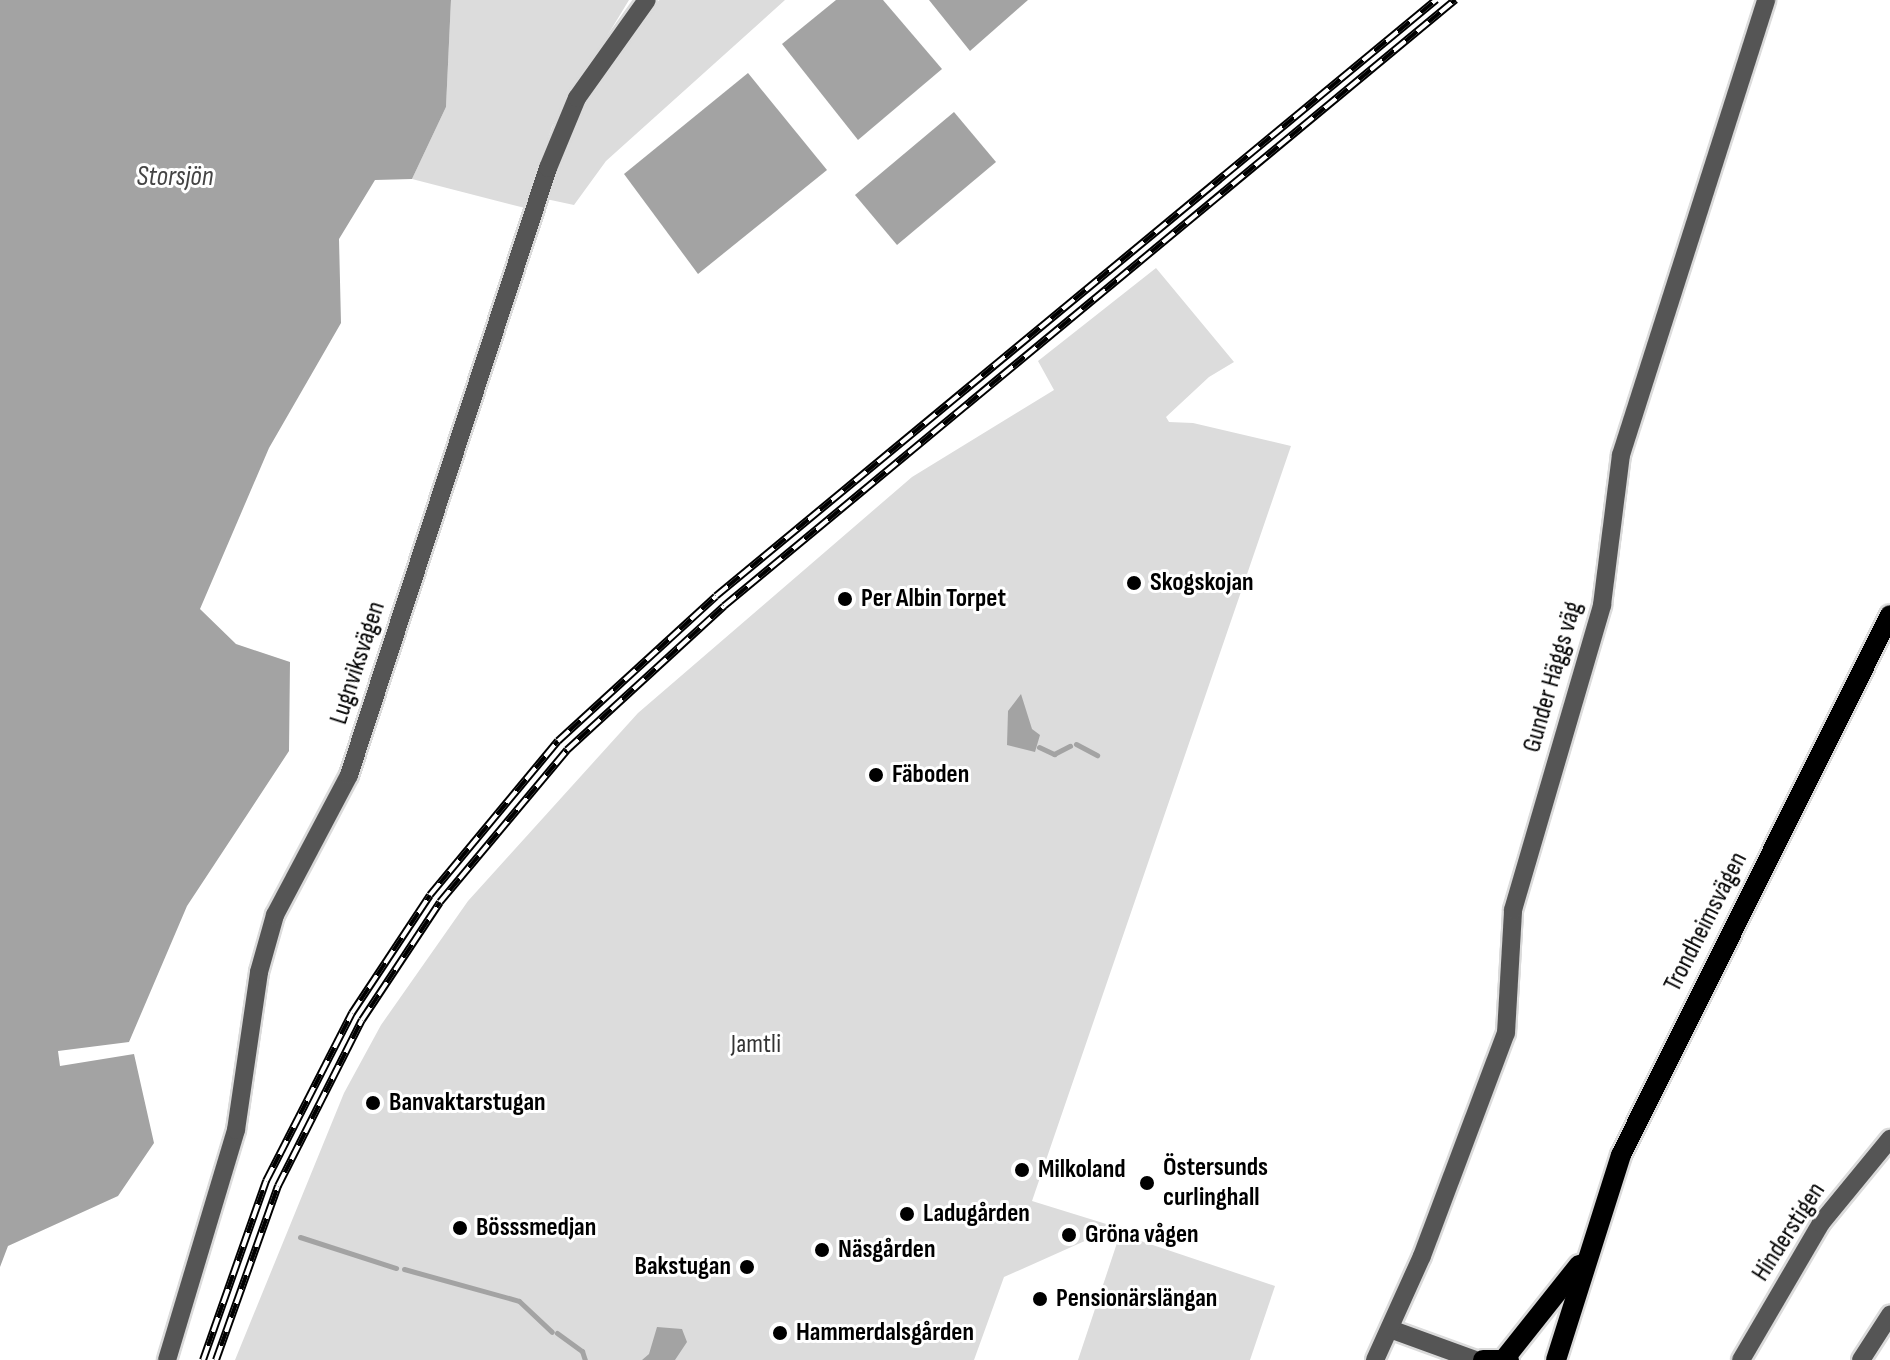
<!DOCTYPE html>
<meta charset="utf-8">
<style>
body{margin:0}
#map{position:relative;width:1890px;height:1360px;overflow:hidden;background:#fff;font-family:"Sofia Sans Condensed",sans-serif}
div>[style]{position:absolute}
.green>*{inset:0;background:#dcdcdc}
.water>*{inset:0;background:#a3a3a3}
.stream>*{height:5px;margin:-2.5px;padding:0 2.5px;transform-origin:2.5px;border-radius:2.5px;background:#a3a3a3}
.roads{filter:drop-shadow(2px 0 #dbdbdb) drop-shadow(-2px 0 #dbdbdb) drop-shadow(0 2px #dbdbdb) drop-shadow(0 -2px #dbdbdb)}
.minor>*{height:18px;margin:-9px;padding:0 9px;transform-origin:9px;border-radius:9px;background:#555}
.major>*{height:20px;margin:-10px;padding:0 10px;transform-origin:10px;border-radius:10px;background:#000}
.rail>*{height:8px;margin-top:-4px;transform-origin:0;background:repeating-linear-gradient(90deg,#fff 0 15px,#000 0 30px);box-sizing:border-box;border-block:2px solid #000}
.dots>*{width:22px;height:22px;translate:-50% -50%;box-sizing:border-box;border:4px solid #fff;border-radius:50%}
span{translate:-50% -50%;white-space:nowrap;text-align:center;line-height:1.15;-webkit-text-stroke:6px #fff;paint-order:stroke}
.poi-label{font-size:26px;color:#000;font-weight:700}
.left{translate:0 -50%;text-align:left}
.right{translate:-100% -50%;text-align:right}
.street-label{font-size:26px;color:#000}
.park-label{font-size:26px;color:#333}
.water-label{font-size:28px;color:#444;font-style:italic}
</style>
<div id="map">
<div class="green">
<div style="clip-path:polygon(451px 0,629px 0,552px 127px,525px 208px,412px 179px,446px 107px)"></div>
<div style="clip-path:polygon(659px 0,785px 0,606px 161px,574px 205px,546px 199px,584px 108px)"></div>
<div style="clip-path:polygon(1156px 268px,1234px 362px,1209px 377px,1166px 417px,1169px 422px,1193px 423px,1291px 446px,1032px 1201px,1116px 1227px,1004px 1277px,974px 1360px,235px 1360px,344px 1093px,381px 1025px,468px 901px,638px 713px,912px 477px,1054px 390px,1038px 361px)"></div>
<div style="clip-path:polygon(1120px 1234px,1275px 1286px,1250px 1360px,1078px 1360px)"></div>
</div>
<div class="water">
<div style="clip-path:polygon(0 0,451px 0,446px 107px,412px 179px,375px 180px,339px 239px,341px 323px,269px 448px,200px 609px,236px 644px,290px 662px,289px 751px,187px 906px,129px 1042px,58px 1051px,60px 1066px,134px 1054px,154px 1143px,118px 1196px,8px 1246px,0 1267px)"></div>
<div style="clip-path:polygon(836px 0,883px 0,942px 69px,858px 140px,782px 44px)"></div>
<div style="clip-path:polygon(929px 0,1028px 0,970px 51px)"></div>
<div style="clip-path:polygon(748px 73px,827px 170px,698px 274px,624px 174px)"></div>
<div style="clip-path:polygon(954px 112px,996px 162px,897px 245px,855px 195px)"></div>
<div style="clip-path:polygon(1021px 694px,1032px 729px,1040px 735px,1035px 752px,1007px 745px,1008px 711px)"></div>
<div style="clip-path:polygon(657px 1327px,682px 1329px,687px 1342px,675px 1360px,642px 1360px,649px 1354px)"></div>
</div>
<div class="stream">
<div style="left:1076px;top:744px;width:24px;rotate:28deg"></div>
<div style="left:1039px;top:747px;width:17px;rotate:25deg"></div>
<div style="left:1054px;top:754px;width:18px;rotate:-27deg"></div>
<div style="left:300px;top:1237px;width:101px;rotate:17.9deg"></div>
<div style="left:404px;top:1269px;width:119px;rotate:15.5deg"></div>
<div style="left:519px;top:1301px;width:45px;rotate:43.2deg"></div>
<div style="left:557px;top:1333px;width:31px;rotate:36deg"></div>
<div style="left:582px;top:1351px;width:9px;rotate:72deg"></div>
</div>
<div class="roads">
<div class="minor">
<div style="left:1390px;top:1329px;width:90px;rotate:20deg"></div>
<div style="left:167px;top:1360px;width:240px;rotate:-73.3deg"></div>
<div style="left:236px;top:1130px;width:160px;rotate:-81.7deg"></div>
<div style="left:259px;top:972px;width:59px;rotate:-74.3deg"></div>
<div style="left:275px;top:915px;width:158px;rotate:-62.1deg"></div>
<div style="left:349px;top:775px;width:639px;rotate:-71.85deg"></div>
<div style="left:548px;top:168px;width:76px;rotate:-67.5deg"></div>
<div style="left:577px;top:98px;width:120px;rotate:-54.5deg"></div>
<div style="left:1375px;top:1360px;width:114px;rotate:-65.7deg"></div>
<div style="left:1422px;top:1256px;width:238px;rotate:-69.4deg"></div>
<div style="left:1506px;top:1033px;width:123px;rotate:-86.7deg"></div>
<div style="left:1513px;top:910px;width:318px;rotate:-73.7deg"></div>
<div style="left:1602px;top:605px;width:151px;rotate:-82.8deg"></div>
<div style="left:1621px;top:455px;width:478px;rotate:-72.3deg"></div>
<div style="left:1741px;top:1360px;width:159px;rotate:-59.7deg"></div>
<div style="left:1821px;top:1223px;width:109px;rotate:-50.6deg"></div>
<div style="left:1861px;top:1360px;width:54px;rotate:-57.2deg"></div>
</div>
<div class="major">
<div style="left:1505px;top:1358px;width:119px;rotate:-51.5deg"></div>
<div style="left:1483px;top:1360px;width:26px"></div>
<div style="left:1556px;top:1360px;width:215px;rotate:-72.4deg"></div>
<div style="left:1621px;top:1155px;width:603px;rotate:-63.52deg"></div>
</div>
</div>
<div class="rail">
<div style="left:203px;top:1360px;width:190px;rotate:-70.6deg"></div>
<div style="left:266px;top:1181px;width:189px;rotate:-62.9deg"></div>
<div style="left:352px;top:1013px;width:141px;rotate:-56.5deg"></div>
<div style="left:430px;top:895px;width:200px;rotate:-50.3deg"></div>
<div style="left:558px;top:741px;width:214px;rotate:-42.5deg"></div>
<div style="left:716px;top:596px;width:935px;rotate:-39.62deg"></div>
<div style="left:216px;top:1360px;width:185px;rotate:-70.4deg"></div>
<div style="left:278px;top:1186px;width:186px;rotate:-63.2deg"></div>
<div style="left:362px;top:1020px;width:141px;rotate:-56.5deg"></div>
<div style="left:440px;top:902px;width:198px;rotate:-50.1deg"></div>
<div style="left:567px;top:750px;width:213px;rotate:-42.5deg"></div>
<div style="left:724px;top:606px;width:950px;rotate:-39.66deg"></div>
</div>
<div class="dots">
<div style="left:1134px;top:583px;background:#000"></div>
<div style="left:845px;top:599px;background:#000"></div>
<div style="left:876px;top:775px;background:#000"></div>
<div style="left:373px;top:1103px;background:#000"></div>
<div style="left:1022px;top:1170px;background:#000"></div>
<div style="left:1147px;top:1183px;background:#000"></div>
<div style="left:907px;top:1214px;background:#000"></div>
<div style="left:460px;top:1228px;background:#000"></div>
<div style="left:1069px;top:1235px;background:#000"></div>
<div style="left:822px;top:1250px;background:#000"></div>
<div style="left:747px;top:1267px;background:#000"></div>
<div style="left:1040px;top:1299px;background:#000"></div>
<div style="left:780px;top:1333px;background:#000"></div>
</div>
<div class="poi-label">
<span class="left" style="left:1150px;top:583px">Skogskojan</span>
<span class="left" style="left:861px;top:599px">Per Albin Torpet</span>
<span class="left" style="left:892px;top:775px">Fäboden</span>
<span class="left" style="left:389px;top:1103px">Banvaktarstugan</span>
<span class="left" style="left:1163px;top:1183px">Östersunds<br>curlinghall</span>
<span class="left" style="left:1038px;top:1170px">Milkoland</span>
<span class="left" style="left:923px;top:1214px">Ladugården</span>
<span class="left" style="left:476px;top:1228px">Bösssmedjan</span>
<span class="left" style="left:1085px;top:1235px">Gröna vågen</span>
<span class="left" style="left:838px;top:1250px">Näsgården</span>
<span class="right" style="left:731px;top:1267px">Bakstugan</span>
<span class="left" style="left:1056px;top:1299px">Pensionärslängan</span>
<span class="left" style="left:796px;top:1333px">Hammerdalsgården</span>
</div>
<div class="street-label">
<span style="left:358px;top:663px;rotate:-72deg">Lugnviksvägen</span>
<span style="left:1553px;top:677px;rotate:-74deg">Gunder Häggs väg</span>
<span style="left:1706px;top:922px;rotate:-63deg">Trondheimsvägen</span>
<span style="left:1789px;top:1232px;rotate:-57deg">Hinderstigen</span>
</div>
<div class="park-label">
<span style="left:756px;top:1045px">Jamtli</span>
</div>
<div class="water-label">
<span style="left:175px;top:177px">Storsjön</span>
</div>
</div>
